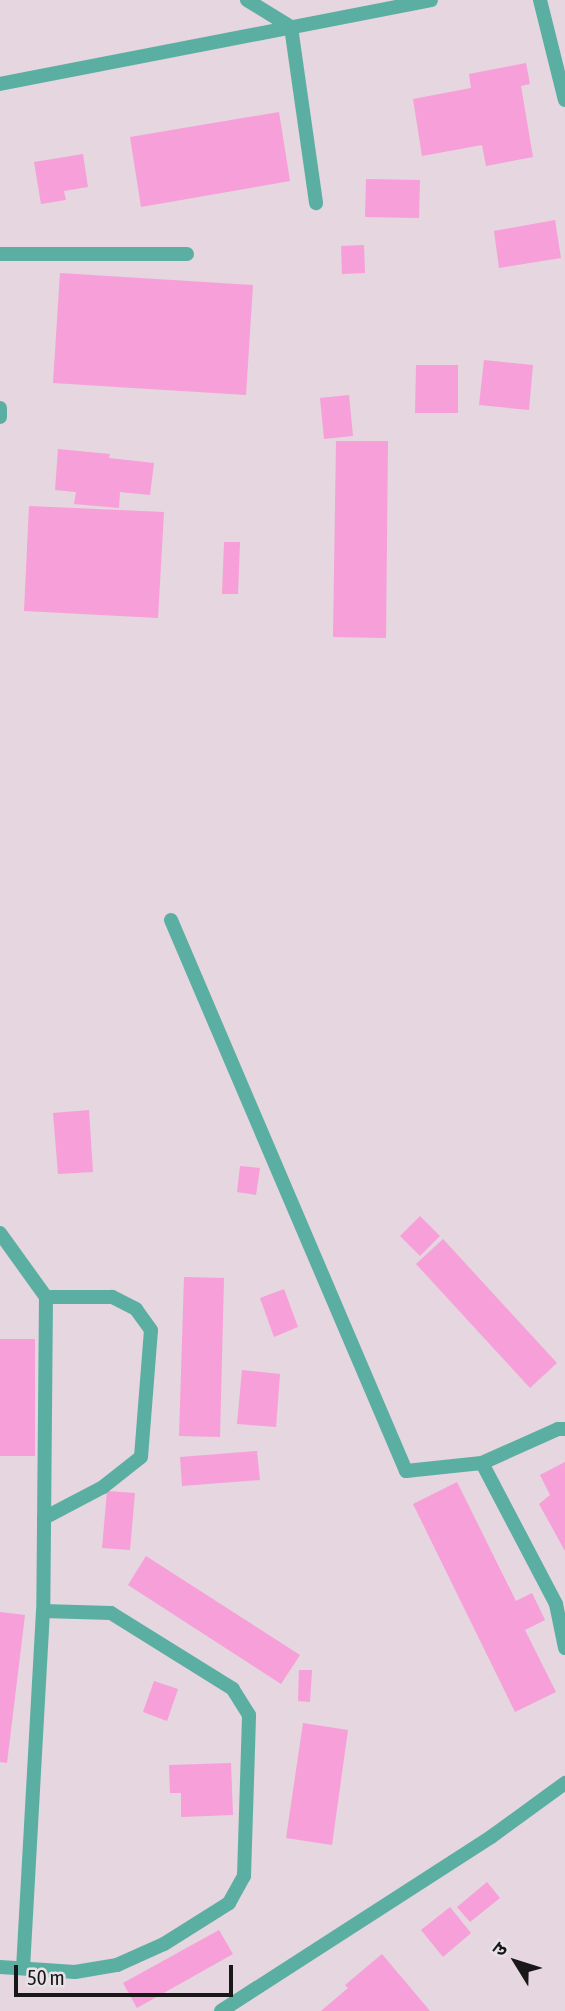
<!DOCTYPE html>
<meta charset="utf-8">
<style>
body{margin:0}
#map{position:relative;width:565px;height:2011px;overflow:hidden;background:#e9e2e6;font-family:"Asap Condensed","Noto Sans Devanagari",sans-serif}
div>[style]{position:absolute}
.built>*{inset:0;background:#e5d6df}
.building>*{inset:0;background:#f79fd9}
.lane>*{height:14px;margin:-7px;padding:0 7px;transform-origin:7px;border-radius:7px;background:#5bafa2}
span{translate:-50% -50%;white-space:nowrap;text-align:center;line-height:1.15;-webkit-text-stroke:5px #e9e2e6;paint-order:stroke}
.north{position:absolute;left:481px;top:1927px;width:70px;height:70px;-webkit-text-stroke:5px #e9e2e6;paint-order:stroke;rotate:308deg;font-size:19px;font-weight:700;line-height:28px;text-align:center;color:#1a1719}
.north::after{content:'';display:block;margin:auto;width:24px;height:32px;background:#1a1719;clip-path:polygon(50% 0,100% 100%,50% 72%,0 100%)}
.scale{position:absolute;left:14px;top:1965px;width:219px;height:32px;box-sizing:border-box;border:4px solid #1a1719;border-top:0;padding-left:9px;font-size:21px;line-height:24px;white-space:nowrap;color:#1a1719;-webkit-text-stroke:5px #e9e2e6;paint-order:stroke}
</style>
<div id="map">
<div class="built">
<div style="clip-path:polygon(0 0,565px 0,565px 2011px,0 2011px)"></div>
</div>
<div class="building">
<div style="clip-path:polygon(526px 63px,530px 84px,521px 86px,533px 157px,486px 166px,482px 145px,422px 156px,413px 99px,471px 88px,469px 74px)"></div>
<div style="clip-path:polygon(279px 112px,290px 181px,141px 207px,130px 137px)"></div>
<div style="clip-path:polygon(83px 154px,88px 187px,64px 191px,66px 200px,41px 204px,34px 162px)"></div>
<div style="clip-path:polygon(366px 179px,420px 180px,419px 218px,365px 217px)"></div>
<div style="clip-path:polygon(555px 220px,561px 258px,499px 268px,494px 231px)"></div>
<div style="clip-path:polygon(364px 245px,365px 273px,342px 274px,341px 246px)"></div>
<div style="clip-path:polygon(60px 273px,253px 285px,246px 395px,53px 383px)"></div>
<div style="clip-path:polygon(484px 360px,533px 365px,529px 410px,479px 405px)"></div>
<div style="clip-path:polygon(416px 365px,458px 365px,458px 413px,415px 413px)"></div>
<div style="clip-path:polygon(349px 395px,353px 436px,324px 439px,320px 398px)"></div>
<div style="clip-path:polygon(336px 441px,388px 441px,386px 638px,333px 637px)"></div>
<div style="clip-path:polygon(58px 449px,110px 454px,109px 458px,154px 463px,150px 495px,120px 492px,119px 508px,74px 504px,76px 492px,55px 490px)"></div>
<div style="clip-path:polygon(29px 506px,164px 512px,158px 618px,24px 611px)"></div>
<div style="clip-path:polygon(224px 542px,240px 542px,238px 594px,222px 594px)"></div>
<div style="clip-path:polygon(89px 1110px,93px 1172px,58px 1174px,53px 1113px)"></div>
<div style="clip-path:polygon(240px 1166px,260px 1168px,256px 1195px,237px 1192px)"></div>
<div style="clip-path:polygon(420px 1216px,440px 1236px,420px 1256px,400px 1236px)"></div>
<div style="clip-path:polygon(443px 1239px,557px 1363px,530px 1388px,416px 1264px)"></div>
<div style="clip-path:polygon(184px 1277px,224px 1278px,220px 1437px,179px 1436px)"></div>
<div style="clip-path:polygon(284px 1289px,298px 1327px,274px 1337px,260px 1298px)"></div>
<div style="clip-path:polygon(0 1339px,35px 1339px,35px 1456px,0 1456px)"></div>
<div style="clip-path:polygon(242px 1370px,280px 1374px,276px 1427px,237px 1424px)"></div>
<div style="clip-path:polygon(257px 1451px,260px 1480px,182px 1486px,180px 1457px)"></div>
<div style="clip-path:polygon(565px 1462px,565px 1551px,539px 1504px,550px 1495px,540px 1475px)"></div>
<div style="clip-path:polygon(457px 1482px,516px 1601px,532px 1593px,545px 1620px,525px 1630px,556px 1692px,515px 1712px,413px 1504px)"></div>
<div style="clip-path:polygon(107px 1491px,135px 1493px,130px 1550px,102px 1548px)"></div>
<div style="clip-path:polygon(146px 1556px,300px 1655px,281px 1684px,128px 1585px)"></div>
<div style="clip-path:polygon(0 1612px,25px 1615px,7px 1763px,0 1762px)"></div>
<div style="clip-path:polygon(299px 1670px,312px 1670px,310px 1702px,298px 1701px)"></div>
<div style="clip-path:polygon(154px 1681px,178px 1689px,167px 1721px,143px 1712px)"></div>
<div style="clip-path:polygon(303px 1723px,348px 1730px,332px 1845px,286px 1838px)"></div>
<div style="clip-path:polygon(231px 1763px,233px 1815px,181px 1817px,181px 1793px,170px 1793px,169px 1765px)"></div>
<div style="clip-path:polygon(487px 1882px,500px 1898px,470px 1922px,457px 1907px)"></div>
<div style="clip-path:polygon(450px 1907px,471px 1933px,443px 1957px,421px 1930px)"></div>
<div style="clip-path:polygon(219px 1930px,233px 1954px,137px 2008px,123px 1983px)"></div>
<div style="clip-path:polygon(382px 1954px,430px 2011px,321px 2011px,348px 1988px,345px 1985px)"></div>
</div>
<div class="lane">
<div style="left:247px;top:0;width:52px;rotate:31.5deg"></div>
<div style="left:291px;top:27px;width:178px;rotate:81.9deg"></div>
<div style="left:540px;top:0;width:103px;rotate:76deg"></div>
<div style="left:0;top:84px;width:439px;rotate:-11deg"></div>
<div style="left:0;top:254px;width:187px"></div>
<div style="left:0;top:408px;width:9px;rotate:90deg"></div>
<div style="left:171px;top:920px;width:599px;rotate:66.9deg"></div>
<div style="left:406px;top:1471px;width:76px;rotate:-6deg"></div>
<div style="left:482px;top:1463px;width:159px;rotate:62.3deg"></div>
<div style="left:556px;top:1604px;width:45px;rotate:78.4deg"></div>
<div style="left:0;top:1233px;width:79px;rotate:54.3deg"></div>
<div style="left:46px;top:1297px;width:314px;rotate:90.5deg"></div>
<div style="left:43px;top:1611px;width:357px;rotate:93.2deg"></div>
<div style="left:482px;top:1463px;width:83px;rotate:-24.1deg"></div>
<div style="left:558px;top:1429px;width:7px"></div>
<div style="left:44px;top:1518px;width:67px;rotate:-27.7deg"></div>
<div style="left:103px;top:1487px;width:48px;rotate:-38.3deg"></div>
<div style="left:141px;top:1457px;width:127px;rotate:-85.5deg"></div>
<div style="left:151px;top:1330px;width:26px;rotate:-126deg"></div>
<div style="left:136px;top:1309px;width:27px;rotate:-153deg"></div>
<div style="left:112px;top:1297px;width:66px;rotate:180deg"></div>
<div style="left:0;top:1967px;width:75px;rotate:3.8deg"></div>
<div style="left:75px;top:1972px;width:43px;rotate:-9.5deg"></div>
<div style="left:117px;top:1965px;width:51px;rotate:-24.1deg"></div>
<div style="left:164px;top:1944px;width:77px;rotate:-32.2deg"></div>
<div style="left:229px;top:1903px;width:31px;rotate:-61deg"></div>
<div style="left:244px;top:1876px;width:161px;rotate:-88.2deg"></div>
<div style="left:249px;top:1715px;width:31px;rotate:-122deg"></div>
<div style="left:233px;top:1689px;width:144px;rotate:-148.1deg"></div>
<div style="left:111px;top:1613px;width:68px;rotate:-178.3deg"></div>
<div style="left:221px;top:2011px;width:321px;rotate:-32.8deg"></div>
<div style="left:491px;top:1837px;width:92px;rotate:-36.1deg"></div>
</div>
<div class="north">उ</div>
<div class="scale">50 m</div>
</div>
